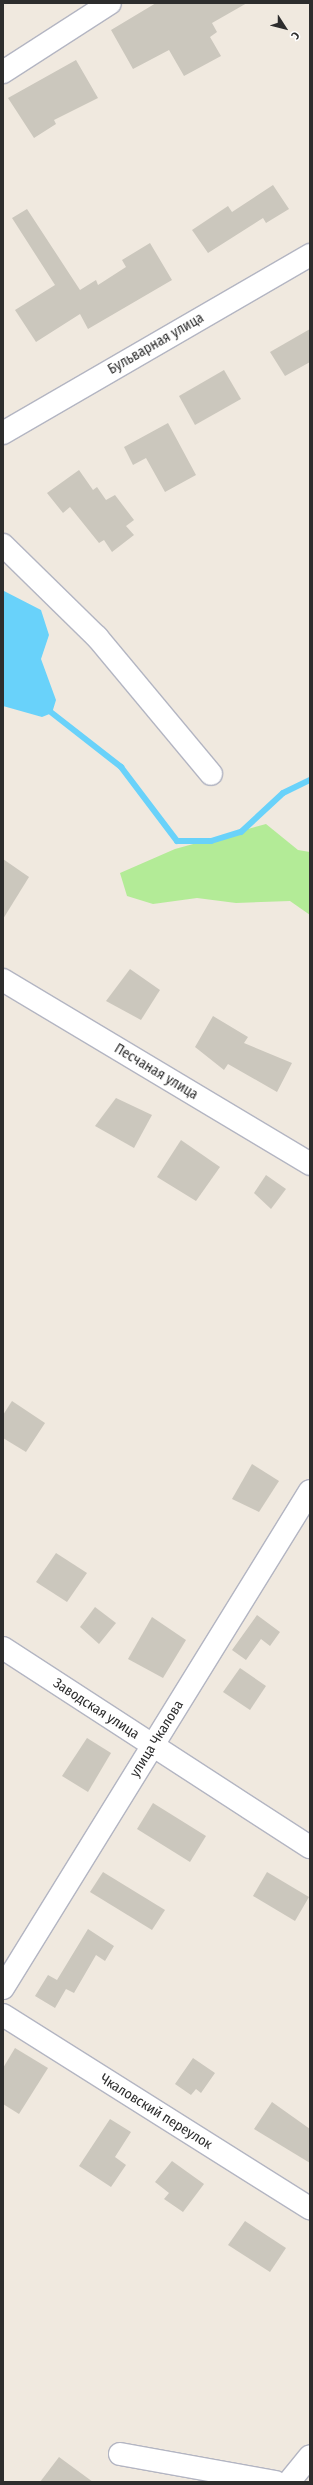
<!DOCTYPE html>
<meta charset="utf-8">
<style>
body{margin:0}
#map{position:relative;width:313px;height:2485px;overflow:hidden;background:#f0e9df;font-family:"Fira Sans Condensed",sans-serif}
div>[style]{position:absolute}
.green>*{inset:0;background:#b3eb97}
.water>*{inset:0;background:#69d2fa}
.stream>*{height:6px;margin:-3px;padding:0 3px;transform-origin:3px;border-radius:3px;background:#69d2fa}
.building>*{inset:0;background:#cbc7bd}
.roads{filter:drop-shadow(1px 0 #b3b5c2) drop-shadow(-1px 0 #b3b5c2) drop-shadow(0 1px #b3b5c2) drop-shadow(0 -1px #b3b5c2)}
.minor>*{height:22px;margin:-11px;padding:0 11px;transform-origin:11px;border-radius:11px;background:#fff}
span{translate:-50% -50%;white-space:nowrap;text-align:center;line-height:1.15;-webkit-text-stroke:3px #fff;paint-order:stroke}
.street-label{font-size:14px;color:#2d2d2d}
.frame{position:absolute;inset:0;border:4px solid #2d2d2d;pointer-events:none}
.north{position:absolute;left:265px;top:8px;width:40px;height:40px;-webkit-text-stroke:3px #fff;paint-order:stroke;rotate:126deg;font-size:11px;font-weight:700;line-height:16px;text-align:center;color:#2d2d2d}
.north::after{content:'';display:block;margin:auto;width:14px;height:18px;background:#2d2d2d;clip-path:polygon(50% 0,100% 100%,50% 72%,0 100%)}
</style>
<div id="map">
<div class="green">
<div style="clip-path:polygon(266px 824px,298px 850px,310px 852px,310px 915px,290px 901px,236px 903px,197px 898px,153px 904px,127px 896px,120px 873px,175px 849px)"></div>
</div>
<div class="water">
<div style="clip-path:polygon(4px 591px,41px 610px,49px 635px,41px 659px,56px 700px,52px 713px,42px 717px,3px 706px)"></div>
</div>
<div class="stream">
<div style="left:52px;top:713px;width:88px;rotate:38deg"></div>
<div style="left:121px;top:767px;width:93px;rotate:52.9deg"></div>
<div style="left:177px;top:841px;width:34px"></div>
<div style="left:211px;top:841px;width:31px;rotate:-17deg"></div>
<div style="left:241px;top:832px;width:57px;rotate:-42.9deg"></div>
<div style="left:283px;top:793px;width:30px;rotate:-26deg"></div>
</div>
<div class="building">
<div style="clip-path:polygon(156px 3px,247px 3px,212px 23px,217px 32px,210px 37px,221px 56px,184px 76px,169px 50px,133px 69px,111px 30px)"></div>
<div style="clip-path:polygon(76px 60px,98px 98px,54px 120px,56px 124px,34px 138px,8px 98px)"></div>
<div style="clip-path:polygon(273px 185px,289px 209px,266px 223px,263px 218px,208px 253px,192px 230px,228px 206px,232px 212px)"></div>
<div style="clip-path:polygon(27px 209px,80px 290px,96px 280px,98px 285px,126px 267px,122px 260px,150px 243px,172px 280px,88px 329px,80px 314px,36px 342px,15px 310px,55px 285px,12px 218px)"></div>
<div style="clip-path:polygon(310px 329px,310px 362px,285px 376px,270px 352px)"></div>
<div style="clip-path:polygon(224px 370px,241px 399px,195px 425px,179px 396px)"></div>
<div style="clip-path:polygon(168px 423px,196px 475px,165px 492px,146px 458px,133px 465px,124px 447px)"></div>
<div style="clip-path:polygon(79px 470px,93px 490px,97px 487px,106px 500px,115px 495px,134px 520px,126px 526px,134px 535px,112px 552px,104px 540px,99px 543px,70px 507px,63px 513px,47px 493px)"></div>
<div style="clip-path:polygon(3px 859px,29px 877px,3px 919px)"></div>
<div style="clip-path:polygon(130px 969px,160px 990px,141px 1020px,106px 1001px)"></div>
<div style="clip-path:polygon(213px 1016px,248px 1037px,244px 1043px,292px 1063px,277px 1092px,228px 1064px,224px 1070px,195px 1047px)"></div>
<div style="clip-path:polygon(116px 1098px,152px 1115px,134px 1148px,95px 1126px)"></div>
<div style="clip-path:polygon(181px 1140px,220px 1167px,196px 1201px,157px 1177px)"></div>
<div style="clip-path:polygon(266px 1175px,286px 1189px,271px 1209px,254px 1193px)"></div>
<div style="clip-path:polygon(12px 1401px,45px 1423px,26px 1452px,3px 1438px,3px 1415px)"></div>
<div style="clip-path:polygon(252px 1464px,279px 1481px,259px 1512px,232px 1499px)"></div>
<div style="clip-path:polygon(56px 1553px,87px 1573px,67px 1602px,36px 1582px)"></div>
<div style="clip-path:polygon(95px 1607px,116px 1623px,99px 1644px,80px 1627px)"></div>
<div style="clip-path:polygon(257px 1615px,280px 1632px,270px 1646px,261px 1639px,246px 1660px,232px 1650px)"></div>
<div style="clip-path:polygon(152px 1617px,186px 1640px,163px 1678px,128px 1659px)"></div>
<div style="clip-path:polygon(240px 1668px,266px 1686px,250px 1710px,223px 1692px)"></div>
<div style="clip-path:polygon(87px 1738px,111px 1753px,88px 1792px,62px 1776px)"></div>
<div style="clip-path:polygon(153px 1803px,206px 1836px,190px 1862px,137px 1829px)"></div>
<div style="clip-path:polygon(103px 1872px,165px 1910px,152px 1930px,90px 1892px)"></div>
<div style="clip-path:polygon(267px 1872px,309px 1897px,295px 1921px,253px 1896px)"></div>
<div style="clip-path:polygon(88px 1929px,114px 1946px,105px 1961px,96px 1955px,74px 1993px,66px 1989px,55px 2008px,35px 1996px,48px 1975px,57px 1980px)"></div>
<div style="clip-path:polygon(15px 2048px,48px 2068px,19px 2114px,3px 2104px,3px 2068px)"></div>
<div style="clip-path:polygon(193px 2058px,215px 2073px,201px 2093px,196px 2089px,191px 2095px,175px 2084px)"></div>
<div style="clip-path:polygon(272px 2102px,310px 2129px,310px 2163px,254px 2129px)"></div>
<div style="clip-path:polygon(110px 2119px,131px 2132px,115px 2157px,126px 2165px,111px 2187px,79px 2166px)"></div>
<div style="clip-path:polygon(172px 2161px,204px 2184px,183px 2212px,164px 2199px,169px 2193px,155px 2182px)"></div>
<div style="clip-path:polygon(245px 2221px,286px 2248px,270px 2272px,228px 2245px)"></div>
<div style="clip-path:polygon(59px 2457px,93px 2482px,40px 2482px)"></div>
</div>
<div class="roads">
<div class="minor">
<div style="left:3px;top:72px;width:127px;rotate:-32.8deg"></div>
<div style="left:3px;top:433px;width:355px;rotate:-30.1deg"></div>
<div style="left:3px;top:545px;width:132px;rotate:44.4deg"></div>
<div style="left:97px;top:637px;width:178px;rotate:50.2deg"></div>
<div style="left:3px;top:980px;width:358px;rotate:30.9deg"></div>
<div style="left:3px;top:1648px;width:366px;rotate:33deg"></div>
<div style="left:3px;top:1988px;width:584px;rotate:-58.3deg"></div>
<div style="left:3px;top:2015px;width:363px;rotate:32.2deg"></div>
<div style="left:120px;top:2454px;width:158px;rotate:10.2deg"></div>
<div style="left:289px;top:2482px;width:33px;rotate:-51deg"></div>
</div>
</div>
<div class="street-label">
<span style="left:156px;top:344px;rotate:-30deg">Бульварная улица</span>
<span style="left:156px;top:1072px;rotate:31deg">Песчаная улица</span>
<span style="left:96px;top:1709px;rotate:33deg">Заводская улица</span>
<span style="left:157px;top:1739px;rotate:-58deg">улица Чкалова</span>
<span style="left:156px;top:2112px;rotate:32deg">Чкаловский переулок</span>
</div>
<div class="frame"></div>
<div class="north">С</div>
</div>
